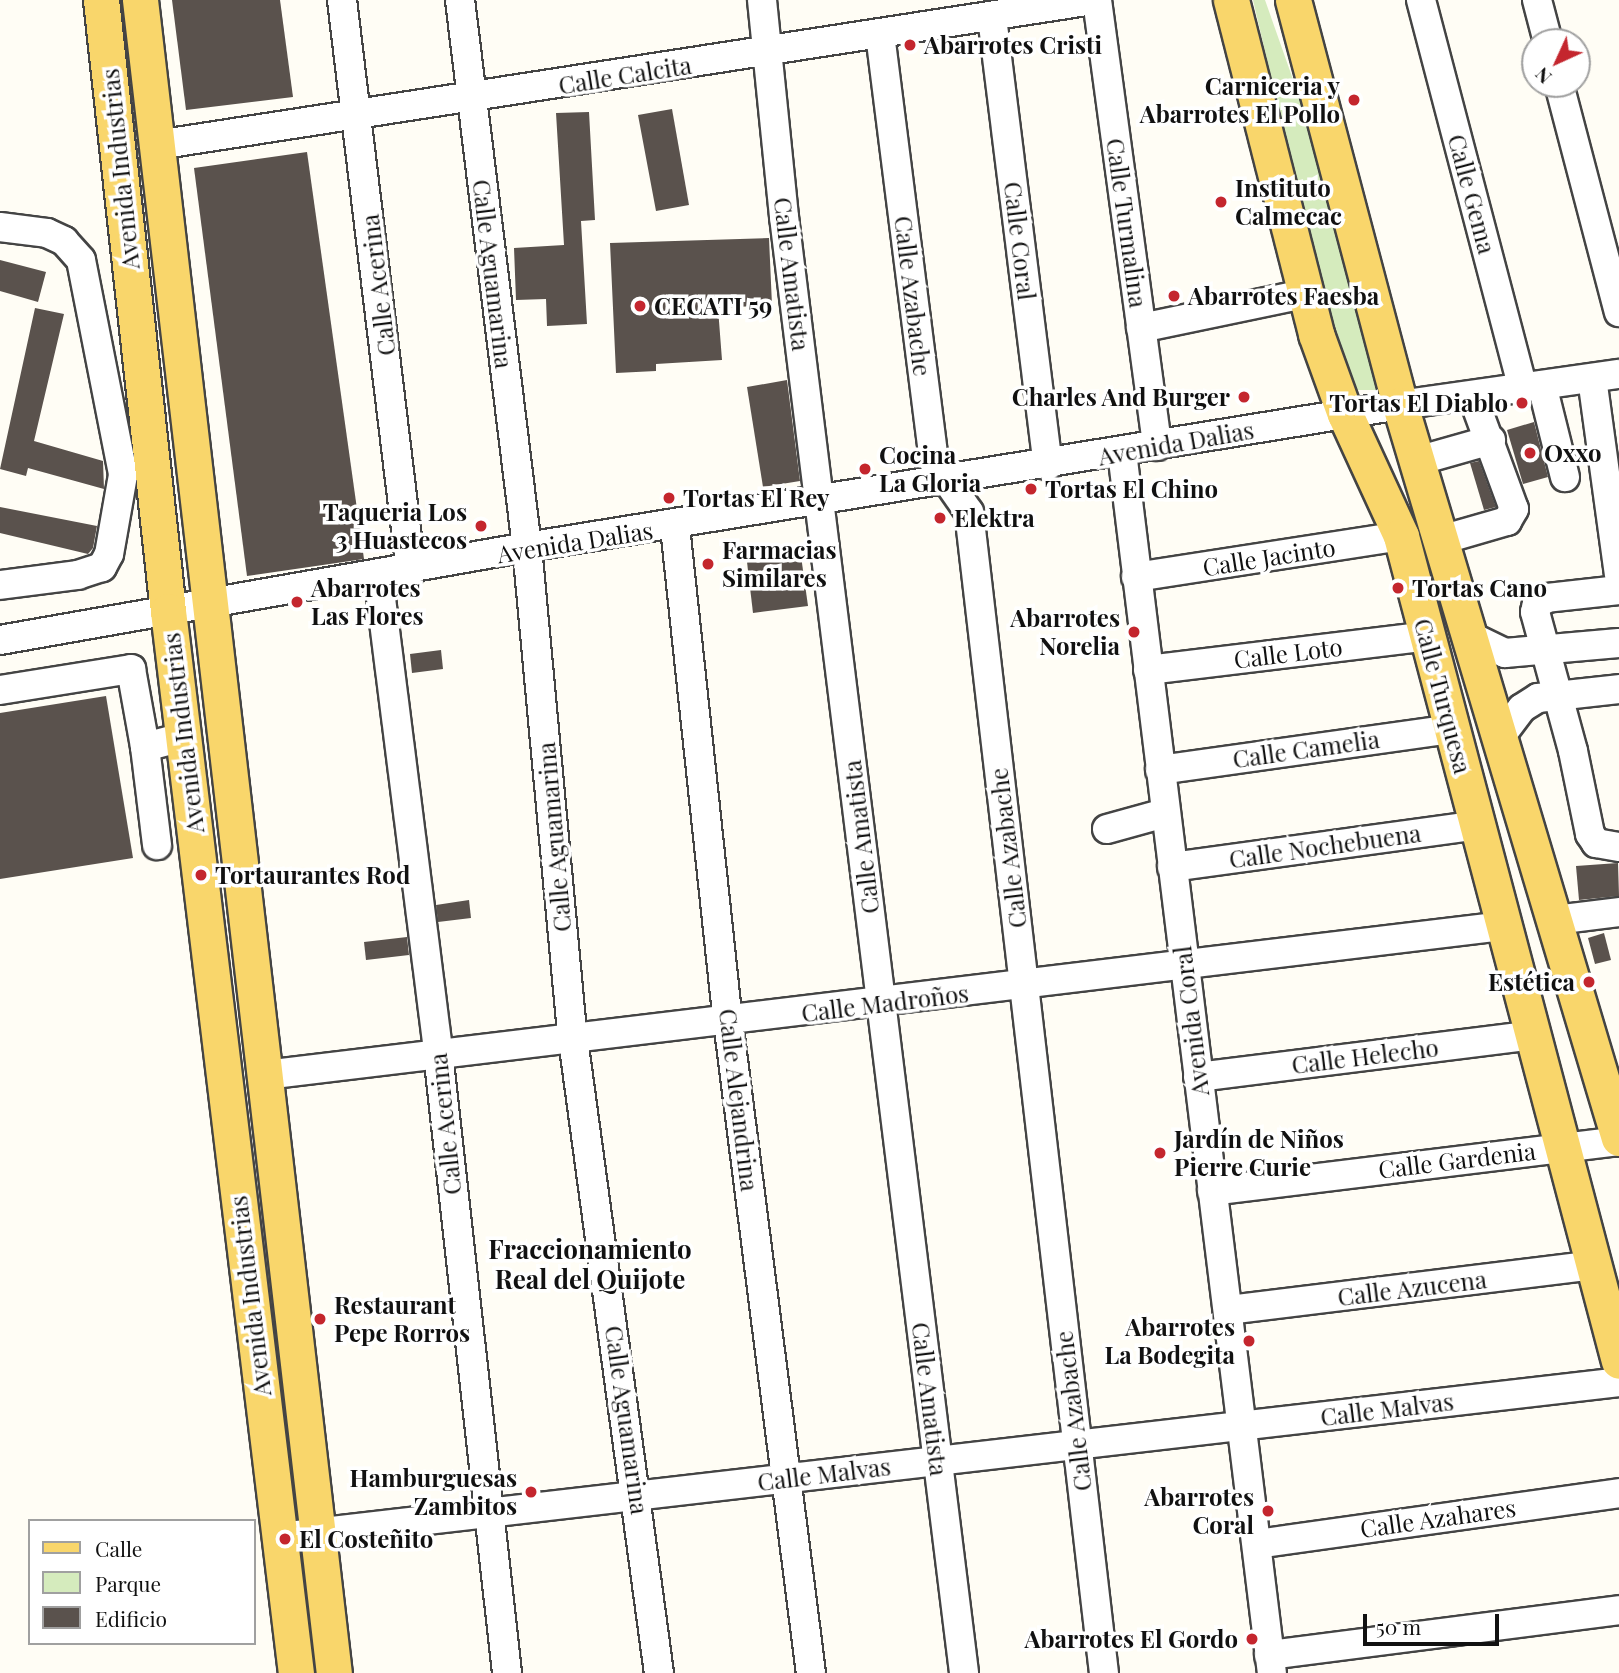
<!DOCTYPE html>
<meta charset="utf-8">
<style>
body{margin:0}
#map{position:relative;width:1619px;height:1673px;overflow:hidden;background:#fffdf5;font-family:"Playfair Display",serif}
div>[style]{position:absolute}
.green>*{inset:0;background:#d5ebbd}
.building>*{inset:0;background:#5a524d}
.roads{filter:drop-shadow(2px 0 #444) drop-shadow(-2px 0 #444) drop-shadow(0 2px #444) drop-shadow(0 -2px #444)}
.minor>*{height:28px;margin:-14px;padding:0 14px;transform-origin:14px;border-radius:14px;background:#fff}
.major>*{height:35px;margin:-17.5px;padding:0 17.5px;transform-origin:17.5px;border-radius:17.5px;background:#f9d66b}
.dots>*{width:19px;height:19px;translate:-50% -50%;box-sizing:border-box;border:4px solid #fff;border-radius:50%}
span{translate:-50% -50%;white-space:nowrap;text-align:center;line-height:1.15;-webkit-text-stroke:7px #fff;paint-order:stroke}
.poi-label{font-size:24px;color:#111;font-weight:700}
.left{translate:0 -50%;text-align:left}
.right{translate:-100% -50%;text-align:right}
.street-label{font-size:24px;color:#111}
.neighbourhood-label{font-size:26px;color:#111;font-weight:700}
.legend{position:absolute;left:28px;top:1519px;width:228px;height:126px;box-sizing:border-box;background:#fff;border:2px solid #a0a0a0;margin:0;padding:9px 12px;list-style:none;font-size:21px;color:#111}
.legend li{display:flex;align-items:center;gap:14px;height:35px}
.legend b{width:35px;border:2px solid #a0a0a0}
.north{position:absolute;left:1521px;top:28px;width:70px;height:70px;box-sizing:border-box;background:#fff;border:2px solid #a0a0a0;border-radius:50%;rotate:225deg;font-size:19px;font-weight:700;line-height:28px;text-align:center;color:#111}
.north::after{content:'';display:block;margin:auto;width:24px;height:32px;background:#c4262e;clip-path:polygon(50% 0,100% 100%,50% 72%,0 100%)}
.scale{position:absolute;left:1363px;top:1614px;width:136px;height:32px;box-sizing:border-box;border:4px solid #111;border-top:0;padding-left:9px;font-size:21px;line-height:24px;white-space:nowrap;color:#111;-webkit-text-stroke:5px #fff;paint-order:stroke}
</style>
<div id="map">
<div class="green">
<div style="clip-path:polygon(1253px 0,1265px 0,1313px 136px,1389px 390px,1352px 390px,1276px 147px,1284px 132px)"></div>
</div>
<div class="building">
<div style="clip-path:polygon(172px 0,280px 0,293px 97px,186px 110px)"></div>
<div style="clip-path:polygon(672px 109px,689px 205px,656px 211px,638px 115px)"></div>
<div style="clip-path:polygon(589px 112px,595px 220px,581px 221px,587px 324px,547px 326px,546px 299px,516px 300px,514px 248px,564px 245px,556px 113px)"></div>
<div style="clip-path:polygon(307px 152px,364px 559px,247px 576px,194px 168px)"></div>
<div style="clip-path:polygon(769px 238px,772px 305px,718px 308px,722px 360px,656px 364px,656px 371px,616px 373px,610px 243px)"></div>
<div style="clip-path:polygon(0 260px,46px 272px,38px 302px,0 291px)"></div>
<div style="clip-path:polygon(35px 308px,64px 314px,34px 441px,103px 461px,104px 489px,28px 468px,26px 476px,0 469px)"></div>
<div style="clip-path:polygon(787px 380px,800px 481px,763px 487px,747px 387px)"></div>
<div style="clip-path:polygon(1534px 422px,1548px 477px,1523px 484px,1507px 430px)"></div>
<div style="clip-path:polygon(1479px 461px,1496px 507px,1484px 510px,1470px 463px)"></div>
<div style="clip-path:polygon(0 507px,97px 526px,93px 548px,88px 554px,0 533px)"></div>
<div style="clip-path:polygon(801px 556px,808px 606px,753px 613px,747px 562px)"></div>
<div style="clip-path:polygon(441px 650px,443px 669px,412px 673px,410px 654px)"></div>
<div style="clip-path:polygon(106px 696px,133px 858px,0 879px,0 713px)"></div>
<div style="clip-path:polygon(1618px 863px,1619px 896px,1579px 900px,1576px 866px)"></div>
<div style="clip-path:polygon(469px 900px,471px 918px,438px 922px,436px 905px)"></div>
<div style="clip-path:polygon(1604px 933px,1611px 960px,1595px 964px,1588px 938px)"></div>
<div style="clip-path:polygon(407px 937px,409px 955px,366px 960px,364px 942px)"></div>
</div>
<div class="roads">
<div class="minor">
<div style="left:342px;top:0;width:575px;rotate:83.11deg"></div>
<div style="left:460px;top:0;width:551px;rotate:83.02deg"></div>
<div style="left:527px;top:547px;width:494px;rotate:84.7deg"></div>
<div style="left:573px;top:1039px;width:640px;rotate:82.28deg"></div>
<div style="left:762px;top:0;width:218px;rotate:84.2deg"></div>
<div style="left:784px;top:217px;width:1467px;rotate:82.95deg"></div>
<div style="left:1097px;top:0;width:450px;rotate:82.3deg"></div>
<div style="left:1421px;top:0;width:401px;rotate:75.3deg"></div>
<div style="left:1537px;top:0;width:43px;rotate:75.3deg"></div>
<div style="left:992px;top:17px;width:452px;rotate:82.9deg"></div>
<div style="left:880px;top:34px;width:431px;rotate:82.8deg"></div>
<div style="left:934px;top:462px;width:61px;rotate:55deg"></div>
<div style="left:969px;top:512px;width:1169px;rotate:83.37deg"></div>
<div style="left:1559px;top:84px;width:236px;rotate:75.3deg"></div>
<div style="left:157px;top:145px;width:947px;rotate:-8.81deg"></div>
<div style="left:0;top:227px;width:47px;rotate:7.3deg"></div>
<div style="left:47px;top:233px;width:19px;rotate:25deg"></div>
<div style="left:64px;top:241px;width:25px;rotate:48deg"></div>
<div style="left:81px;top:260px;width:219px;rotate:78.9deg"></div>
<div style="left:123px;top:475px;width:80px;rotate:100deg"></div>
<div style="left:109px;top:554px;width:15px;rotate:118deg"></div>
<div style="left:102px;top:567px;width:25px;rotate:162deg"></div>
<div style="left:78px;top:575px;width:79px;rotate:172.7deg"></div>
<div style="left:1141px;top:328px;width:167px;rotate:-11.8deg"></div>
<div style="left:1592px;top:378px;width:198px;rotate:82.2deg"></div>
<div style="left:1542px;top:385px;width:95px;rotate:76deg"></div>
<div style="left:1122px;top:452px;width:1230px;rotate:83deg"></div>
<div style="left:1417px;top:461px;width:77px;rotate:-15.8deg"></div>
<div style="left:675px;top:527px;width:497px;rotate:83.9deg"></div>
<div style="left:728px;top:1021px;width:657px;rotate:82.75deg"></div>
<div style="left:1441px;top:540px;width:69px;rotate:-16.1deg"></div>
<div style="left:1507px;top:521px;width:14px;rotate:-60deg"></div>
<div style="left:1514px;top:509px;width:121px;rotate:-110.2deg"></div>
<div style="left:378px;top:575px;width:482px;rotate:82.8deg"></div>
<div style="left:438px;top:1053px;width:624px;rotate:83.65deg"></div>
<div style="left:1136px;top:577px;width:268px;rotate:-8.8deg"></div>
<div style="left:1619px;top:590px;width:72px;rotate:173.7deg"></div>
<div style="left:1547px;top:598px;width:12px;rotate:149deg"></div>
<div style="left:1537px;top:604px;width:8px;rotate:104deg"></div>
<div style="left:1535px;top:612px;width:144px;rotate:74.7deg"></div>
<div style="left:1573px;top:751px;width:85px;rotate:78.4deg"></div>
<div style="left:1590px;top:834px;width:11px;rotate:56deg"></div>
<div style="left:1596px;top:843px;width:23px;rotate:10deg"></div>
<div style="left:1470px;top:636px;width:39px;rotate:26deg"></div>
<div style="left:1505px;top:653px;width:114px;rotate:-5deg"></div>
<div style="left:0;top:640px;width:535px;rotate:-10.01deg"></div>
<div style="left:527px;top:547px;width:884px;rotate:-9.24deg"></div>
<div style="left:1400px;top:405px;width:221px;rotate:-8.1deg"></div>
<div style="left:1148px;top:670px;width:281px;rotate:-6.9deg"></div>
<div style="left:0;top:690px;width:133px;rotate:-9.1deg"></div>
<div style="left:131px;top:669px;width:79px;rotate:79.8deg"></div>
<div style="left:145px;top:747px;width:39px;rotate:-15deg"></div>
<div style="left:1500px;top:737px;width:36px;rotate:-53deg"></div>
<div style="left:1522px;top:708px;width:19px;rotate:-32deg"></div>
<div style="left:1538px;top:698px;width:81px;rotate:-6.3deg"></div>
<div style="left:145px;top:747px;width:99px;rotate:83deg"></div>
<div style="left:1160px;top:770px;width:295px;rotate:-8deg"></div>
<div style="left:1107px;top:829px;width:60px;rotate:-15.4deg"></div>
<div style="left:1172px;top:867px;width:308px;rotate:-7.8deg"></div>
<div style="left:1555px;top:920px;width:64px;rotate:-7.1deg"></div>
<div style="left:265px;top:1075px;width:1248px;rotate:-6.86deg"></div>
<div style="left:1198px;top:1077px;width:338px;rotate:-7.1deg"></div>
<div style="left:1212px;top:1191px;width:410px;rotate:-7deg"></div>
<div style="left:1229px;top:1310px;width:370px;rotate:-7deg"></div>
<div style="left:280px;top:1537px;width:1348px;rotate:-6.6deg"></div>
<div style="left:1257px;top:1544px;width:366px;rotate:-8deg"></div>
<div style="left:1269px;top:1655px;width:353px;rotate:-7.3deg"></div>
</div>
<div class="major">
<div style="left:101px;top:0;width:615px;rotate:83.74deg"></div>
<div style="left:168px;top:611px;width:1070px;rotate:83.13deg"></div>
<div style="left:140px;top:0;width:1684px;rotate:83.39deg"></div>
<div style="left:1231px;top:0;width:345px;rotate:75.7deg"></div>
<div style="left:1316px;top:334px;width:85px;rotate:70.1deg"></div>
<div style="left:1345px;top:414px;width:134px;rotate:65.3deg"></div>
<div style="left:1401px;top:536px;width:853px;rotate:75.2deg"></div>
<div style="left:1293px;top:0;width:419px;rotate:75.2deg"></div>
<div style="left:1400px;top:405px;width:765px;rotate:73.37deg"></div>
</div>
</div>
<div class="dots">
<div style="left:910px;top:45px;background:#c4262e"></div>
<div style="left:1354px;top:100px;background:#c4262e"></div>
<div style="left:1221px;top:202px;background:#c4262e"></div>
<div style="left:1174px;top:296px;background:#c4262e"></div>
<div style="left:640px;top:306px;background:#c4262e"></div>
<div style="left:1244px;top:397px;background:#c4262e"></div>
<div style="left:1522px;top:403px;background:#c4262e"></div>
<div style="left:1530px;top:453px;background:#c4262e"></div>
<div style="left:865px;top:469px;background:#c4262e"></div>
<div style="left:1031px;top:489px;background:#c4262e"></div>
<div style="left:669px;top:498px;background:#c4262e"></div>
<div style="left:940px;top:518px;background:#c4262e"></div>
<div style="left:481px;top:526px;background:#c4262e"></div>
<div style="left:708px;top:564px;background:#c4262e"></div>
<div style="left:1398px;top:588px;background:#c4262e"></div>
<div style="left:297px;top:602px;background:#c4262e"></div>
<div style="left:1134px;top:632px;background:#c4262e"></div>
<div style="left:201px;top:875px;background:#c4262e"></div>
<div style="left:1589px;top:982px;background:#c4262e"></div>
<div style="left:1160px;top:1153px;background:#c4262e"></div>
<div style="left:320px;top:1319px;background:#c4262e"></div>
<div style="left:1249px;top:1341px;background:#c4262e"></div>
<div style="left:531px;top:1492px;background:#c4262e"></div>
<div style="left:1268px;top:1511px;background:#c4262e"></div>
<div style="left:285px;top:1539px;background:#c4262e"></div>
<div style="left:1252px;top:1639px;background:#c4262e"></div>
</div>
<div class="poi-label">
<span class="left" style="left:924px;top:45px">Abarrotes Cristi</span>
<span class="right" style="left:1340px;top:100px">Carniceria y<br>Abarrotes El Pollo</span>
<span class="left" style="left:1235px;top:202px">Instituto<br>Calmecac</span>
<span class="left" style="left:1188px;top:296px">Abarrotes Faesba</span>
<span class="left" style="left:654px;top:306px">CECATI 59</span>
<span class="right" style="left:1230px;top:397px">Charles And Burger</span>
<span class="right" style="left:1508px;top:403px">Tortas El Diablo</span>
<span class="left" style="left:1544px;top:453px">Oxxo</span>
<span class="left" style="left:879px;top:469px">Cocina<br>La Gloria</span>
<span class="left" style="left:1045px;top:489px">Tortas El Chino</span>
<span class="left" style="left:683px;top:498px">Tortas El Rey</span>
<span class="right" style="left:467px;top:526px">Taqueria Los<br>3 Huastecos</span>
<span class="left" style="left:954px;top:518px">Elektra</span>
<span class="left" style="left:722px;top:564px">Farmacias<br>Similares</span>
<span class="left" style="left:311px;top:602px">Abarrotes<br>Las Flores</span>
<span class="left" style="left:1412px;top:588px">Tortas Cano</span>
<span class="right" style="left:1120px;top:632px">Abarrotes<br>Norelia</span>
<span class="left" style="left:215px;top:875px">Tortaurantes Rod</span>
<span class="right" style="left:1575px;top:982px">Estética</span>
<span class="left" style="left:1174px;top:1153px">Jardín de Niños<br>Pierre Curie</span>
<span class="left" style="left:334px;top:1319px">Restaurant<br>Pepe Rorros</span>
<span class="right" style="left:1235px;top:1341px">Abarrotes<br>La Bodegita</span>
<span class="right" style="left:517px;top:1492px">Hamburguesas<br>Zambitos</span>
<span class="right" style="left:1254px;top:1511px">Abarrotes<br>Coral</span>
<span class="left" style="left:299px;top:1539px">El Costeñito</span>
<span class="right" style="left:1238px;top:1639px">Abarrotes El Gordo</span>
</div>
<div class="street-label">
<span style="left:625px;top:75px;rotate:-9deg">Calle Calcita</span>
<span style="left:120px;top:169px;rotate:-96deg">Avenida Industrias</span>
<span style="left:1472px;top:194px;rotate:75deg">Calle Gema</span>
<span style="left:1127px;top:223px;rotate:82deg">Calle Turmalina</span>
<span style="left:1020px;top:241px;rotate:83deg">Calle Coral</span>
<span style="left:493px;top:274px;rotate:83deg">Calle Aguamarina</span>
<span style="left:792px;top:274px;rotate:83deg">Calle Amatista</span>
<span style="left:378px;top:285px;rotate:-97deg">Calle Acerina</span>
<span style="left:913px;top:296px;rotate:83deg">Calle Azabache</span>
<span style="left:1176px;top:443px;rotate:-10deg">Avenida Dalias</span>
<span style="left:575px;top:542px;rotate:-9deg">Avenida Dalias</span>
<span style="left:1269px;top:557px;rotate:-9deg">Calle Jacinto</span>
<span style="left:1288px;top:653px;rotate:-7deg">Calle Loto</span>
<span style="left:1443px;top:696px;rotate:75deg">Calle Turquesa</span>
<span style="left:183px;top:733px;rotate:-97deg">Avenida Industrias</span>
<span style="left:1306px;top:749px;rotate:-8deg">Calle Camelia</span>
<span style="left:554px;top:837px;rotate:-95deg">Calle Aguamarina</span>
<span style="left:861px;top:837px;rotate:-97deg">Calle Amatista</span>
<span style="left:1325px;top:846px;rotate:-8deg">Calle Nochebuena</span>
<span style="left:1008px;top:848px;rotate:-97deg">Calle Azabache</span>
<span style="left:885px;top:1003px;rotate:-7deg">Calle Madroños</span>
<span style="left:1191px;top:1021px;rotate:-97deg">Avenida Coral</span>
<span style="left:1365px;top:1056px;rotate:-7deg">Calle Helecho</span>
<span style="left:739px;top:1100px;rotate:83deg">Calle Alejandrina</span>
<span style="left:445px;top:1124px;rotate:-96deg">Calle Acerina</span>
<span style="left:1457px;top:1160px;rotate:-7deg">Calle Gardenia</span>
<span style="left:1412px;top:1288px;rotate:-7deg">Calle Azucena</span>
<span style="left:250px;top:1296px;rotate:-97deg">Avenida Industrias</span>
<span style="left:930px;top:1399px;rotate:83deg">Calle Amatista</span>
<span style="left:1387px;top:1409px;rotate:-7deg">Calle Malvas</span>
<span style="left:1073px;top:1411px;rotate:-97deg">Calle Azabache</span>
<span style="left:627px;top:1420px;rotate:82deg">Calle Aguamarina</span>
<span style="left:824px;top:1474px;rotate:-7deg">Calle Malvas</span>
<span style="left:1438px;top:1518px;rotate:-8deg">Calle Azahares</span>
</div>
<div class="neighbourhood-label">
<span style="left:590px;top:1264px">Fraccionamiento<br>Real del Quijote</span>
</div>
<ul class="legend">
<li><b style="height:9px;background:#f9d66b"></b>Calle</li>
<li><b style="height:19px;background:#d5ebbd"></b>Parque</li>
<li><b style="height:19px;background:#5a524d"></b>Edificio</li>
</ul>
<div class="north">N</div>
<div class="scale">50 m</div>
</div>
